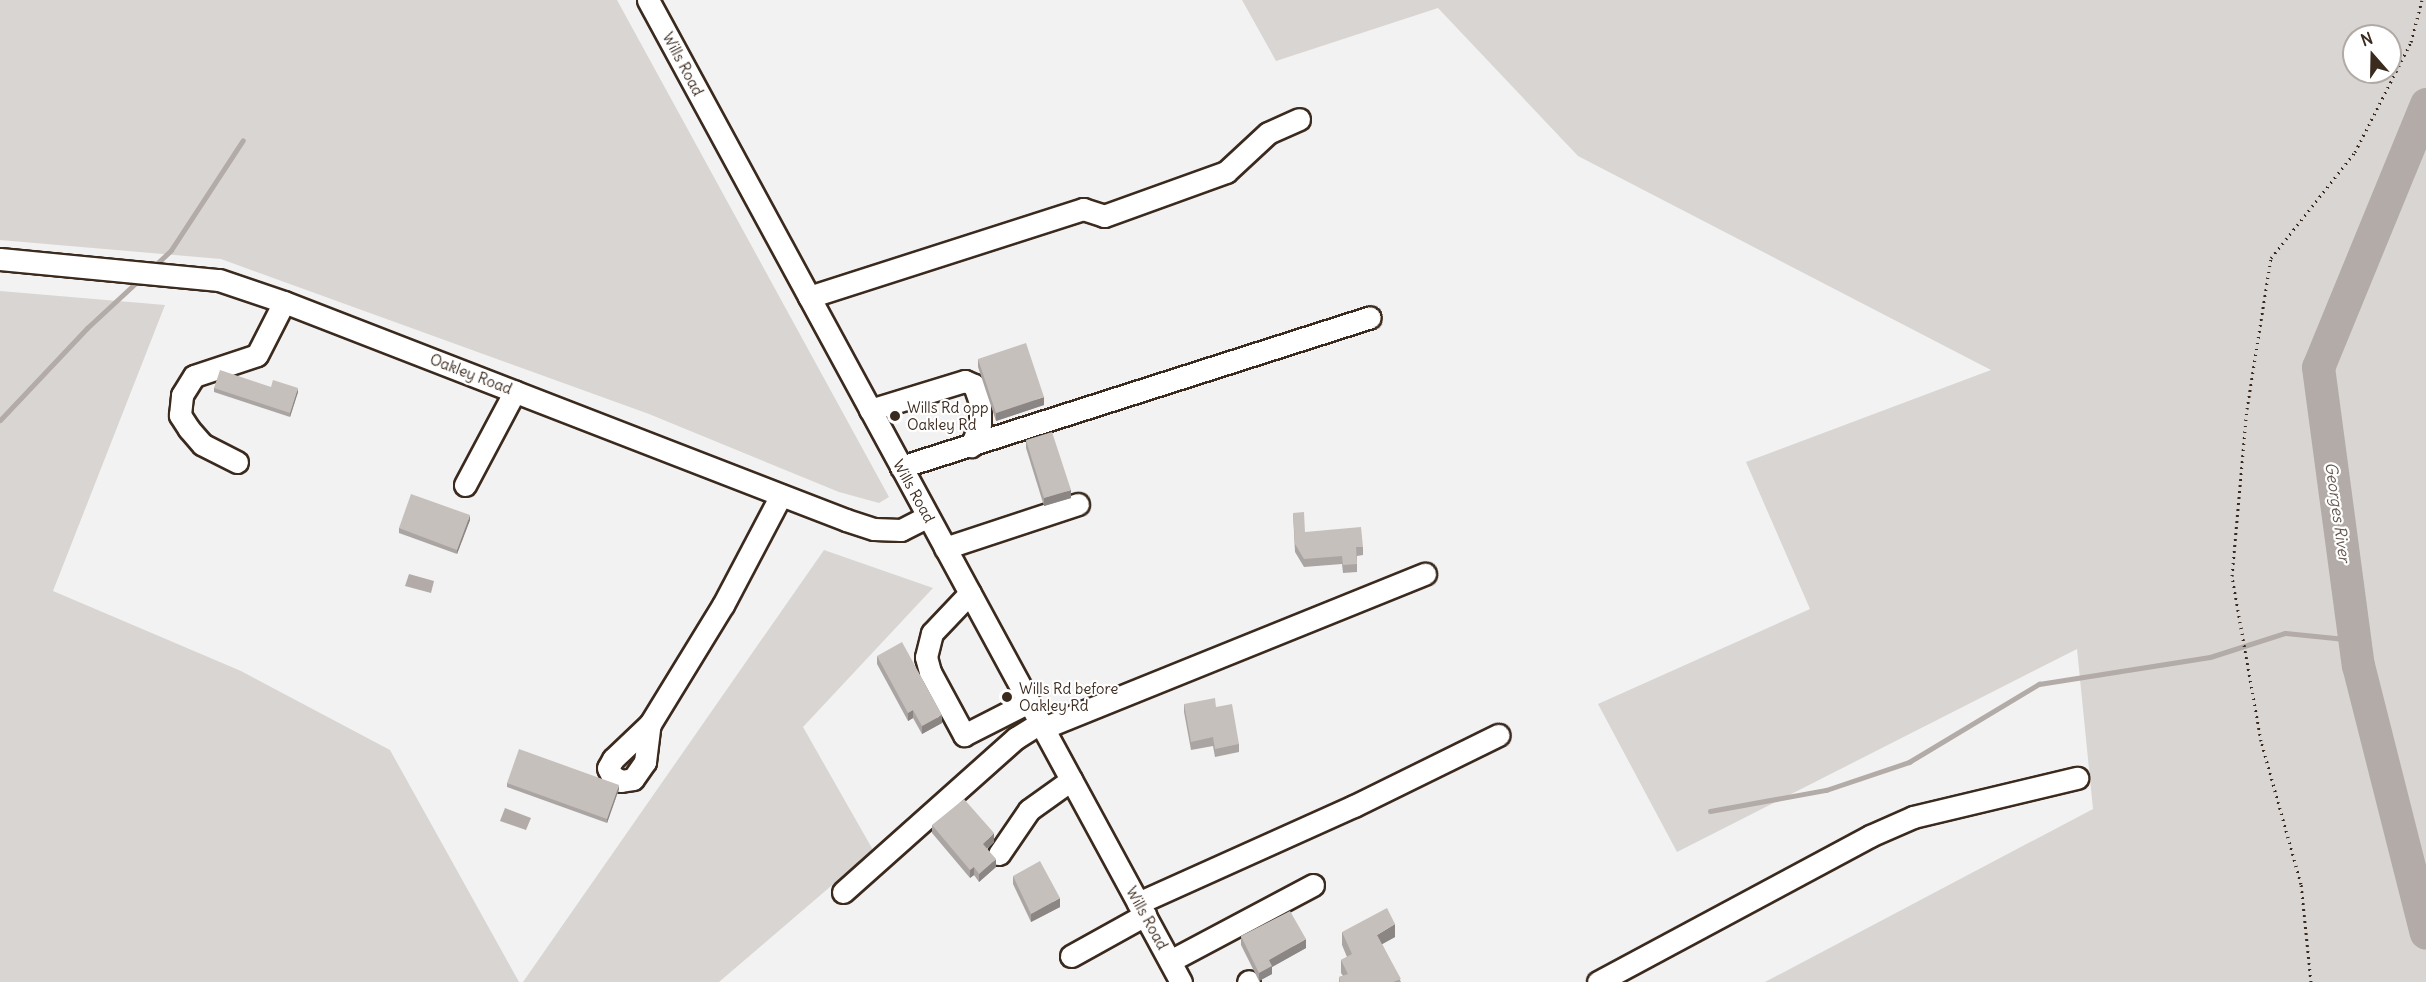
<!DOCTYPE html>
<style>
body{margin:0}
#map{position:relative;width:2426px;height:982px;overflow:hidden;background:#f3f2f2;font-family:Delius,sans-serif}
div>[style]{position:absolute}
.green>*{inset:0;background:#d8d5d2}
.water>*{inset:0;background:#b2aba7}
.stream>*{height:5px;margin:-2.5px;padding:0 2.5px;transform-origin:2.5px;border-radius:2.5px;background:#b2aba7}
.river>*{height:33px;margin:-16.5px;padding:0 16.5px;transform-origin:16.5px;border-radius:16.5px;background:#b2aba7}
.path>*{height:3px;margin-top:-1.5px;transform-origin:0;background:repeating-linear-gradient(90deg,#3b2a1e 0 1.5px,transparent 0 6px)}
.roads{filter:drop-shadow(2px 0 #3b2a1e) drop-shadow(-2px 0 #3b2a1e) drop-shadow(0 2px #3b2a1e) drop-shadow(0 -2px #3b2a1e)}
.minor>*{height:21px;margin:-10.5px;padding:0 10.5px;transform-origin:10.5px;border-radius:10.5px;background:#fff}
.wall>*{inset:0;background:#aaa5a3}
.shaded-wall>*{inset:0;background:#8b8684}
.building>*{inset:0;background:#c6c0bd}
.dots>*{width:16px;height:16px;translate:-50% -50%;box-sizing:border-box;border:3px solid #fff;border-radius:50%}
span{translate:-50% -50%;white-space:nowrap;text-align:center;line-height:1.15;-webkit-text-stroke:4.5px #fff;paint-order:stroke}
.street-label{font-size:15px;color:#3b2a1e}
.poi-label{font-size:15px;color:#3b2a1e}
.left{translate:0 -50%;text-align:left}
.water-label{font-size:16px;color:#65574e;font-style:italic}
.north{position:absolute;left:2342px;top:24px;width:60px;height:60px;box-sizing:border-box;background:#fff;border:2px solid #b1aaa5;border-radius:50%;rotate:340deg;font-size:16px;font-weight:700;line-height:24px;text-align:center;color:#3b2a1e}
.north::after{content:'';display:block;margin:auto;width:21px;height:27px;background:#3b2a1e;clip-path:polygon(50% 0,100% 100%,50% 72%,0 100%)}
</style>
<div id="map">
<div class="green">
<div style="clip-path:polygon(0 0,617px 0,889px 497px,879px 503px,839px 492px,649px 414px,221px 259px,0 240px)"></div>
<div style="clip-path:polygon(evenodd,1242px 0,2426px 0,2426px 926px,2391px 797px,2426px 934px,2426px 982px,1765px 982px,2093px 809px,2077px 649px,1677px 852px,1598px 704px,1810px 609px,1746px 462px,1991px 370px,1578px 156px,1438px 8px,1276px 61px,1242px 0,2354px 36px,2390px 36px,2390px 72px,2354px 72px,2354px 36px)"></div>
<div style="clip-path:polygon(0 291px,165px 305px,53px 591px,241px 671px,390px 750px,519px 982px,0 982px)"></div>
<div style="clip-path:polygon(824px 550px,933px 588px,803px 727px,873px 850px,719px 982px,523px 982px)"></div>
</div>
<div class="water">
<div style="clip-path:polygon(409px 574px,434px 581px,431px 593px,405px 586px)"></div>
<div style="clip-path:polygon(505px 808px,531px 818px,526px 830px,500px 821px)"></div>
</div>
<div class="stream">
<div style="left:152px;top:268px;width:26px;rotate:-43deg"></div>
<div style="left:171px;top:250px;width:131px;rotate:-56.8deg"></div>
<div style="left:0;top:420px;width:127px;rotate:-46.6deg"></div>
<div style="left:87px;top:328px;width:74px;rotate:-42.8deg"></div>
<div style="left:1710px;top:811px;width:118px;rotate:-10.3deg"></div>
<div style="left:1826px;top:790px;width:88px;rotate:-18.6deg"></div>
<div style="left:1909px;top:762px;width:152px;rotate:-31deg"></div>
<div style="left:2039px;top:684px;width:173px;rotate:-9deg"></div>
<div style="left:2210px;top:657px;width:79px;rotate:-17.7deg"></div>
<div style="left:2285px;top:633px;width:70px;rotate:5.7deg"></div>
</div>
<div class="river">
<div style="left:2426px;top:104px;width:284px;rotate:112.3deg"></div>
<div style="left:2318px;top:367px;width:301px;rotate:82.4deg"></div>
<div style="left:2358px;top:665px;width:276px;rotate:75.8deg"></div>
</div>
<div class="path">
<div style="left:2311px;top:982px;width:99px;rotate:-95.8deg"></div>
<div style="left:2301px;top:884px;width:148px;rotate:-105.6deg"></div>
<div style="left:2261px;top:741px;width:168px;rotate:-100deg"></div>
<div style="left:2232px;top:576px;width:168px;rotate:-84.9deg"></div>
<div style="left:2247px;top:409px;width:153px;rotate:-81deg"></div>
<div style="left:2271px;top:258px;width:135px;rotate:-51.6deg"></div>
<div style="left:2355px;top:152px;width:123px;rotate:-63deg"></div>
<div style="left:2411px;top:42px;width:43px;rotate:-75.3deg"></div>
</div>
<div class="roads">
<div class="minor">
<div style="left:648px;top:0;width:1117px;rotate:61.51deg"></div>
<div style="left:0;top:259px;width:220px;rotate:5.5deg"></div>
<div style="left:219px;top:280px;width:69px;rotate:18.7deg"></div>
<div style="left:284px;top:302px;width:603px;rotate:21.2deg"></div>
<div style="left:846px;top:520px;width:29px;rotate:18deg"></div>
<div style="left:874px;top:529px;width:27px;rotate:2deg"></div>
<div style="left:901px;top:530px;width:30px;rotate:-27deg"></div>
<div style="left:809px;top:297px;width:288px;rotate:-17.8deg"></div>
<div style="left:1083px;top:209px;width:22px;rotate:18deg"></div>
<div style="left:1104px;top:216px;width:130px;rotate:-19.8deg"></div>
<div style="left:1226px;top:172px;width:57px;rotate:-42.9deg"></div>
<div style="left:1268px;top:133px;width:34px;rotate:-24deg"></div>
<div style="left:870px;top:410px;width:99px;rotate:-17deg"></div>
<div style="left:965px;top:381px;width:10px;rotate:24deg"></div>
<div style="left:974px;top:385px;width:18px;rotate:71deg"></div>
<div style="left:980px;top:402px;width:22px;rotate:90deg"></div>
<div style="left:980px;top:424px;width:24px;rotate:112deg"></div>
<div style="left:237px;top:462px;width:39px;rotate:-153deg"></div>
<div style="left:202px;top:444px;width:20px;rotate:-131deg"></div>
<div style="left:189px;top:429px;width:17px;rotate:-123deg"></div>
<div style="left:180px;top:415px;width:20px;rotate:-84deg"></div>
<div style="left:182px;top:395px;width:22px;rotate:-58deg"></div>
<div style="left:194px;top:376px;width:66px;rotate:-18.4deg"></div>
<div style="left:257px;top:355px;width:59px;rotate:-63deg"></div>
<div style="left:901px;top:467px;width:492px;rotate:-17.7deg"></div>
<div style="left:465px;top:485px;width:106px;rotate:-62deg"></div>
<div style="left:945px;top:548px;width:140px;rotate:-18.3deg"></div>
<div style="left:970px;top:593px;width:55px;rotate:133.5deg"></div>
<div style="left:932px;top:633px;width:25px;rotate:104deg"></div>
<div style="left:926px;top:657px;width:16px;rotate:75deg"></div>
<div style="left:930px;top:672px;width:72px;rotate:61.6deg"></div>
<div style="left:964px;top:735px;width:73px;rotate:-26.9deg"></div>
<div style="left:650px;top:724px;width:51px;rotate:136.6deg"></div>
<div style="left:613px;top:759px;width:10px;rotate:119deg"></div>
<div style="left:608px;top:768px;width:9px;rotate:63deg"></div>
<div style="left:612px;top:776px;width:10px;rotate:29deg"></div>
<div style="left:621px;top:781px;width:12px;rotate:-9deg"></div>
<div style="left:633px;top:779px;width:21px;rotate:-55deg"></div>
<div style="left:645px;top:762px;width:38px;rotate:-83deg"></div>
<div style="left:650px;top:724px;width:140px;rotate:-58.5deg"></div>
<div style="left:723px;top:605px;width:124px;rotate:-62.2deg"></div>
<div style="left:1043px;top:728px;width:412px;rotate:-22deg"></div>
<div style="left:999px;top:854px;width:53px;rotate:-55.7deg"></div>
<div style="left:1029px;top:810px;width:52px;rotate:-35.5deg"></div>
<div style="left:843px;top:892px;width:232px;rotate:-41.7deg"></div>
<div style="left:1016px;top:738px;width:28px;rotate:-32deg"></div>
<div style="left:1138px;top:903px;width:237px;rotate:-24.2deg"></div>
<div style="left:1354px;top:806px;width:161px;rotate:-26.2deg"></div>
<div style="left:1071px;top:956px;width:85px;rotate:-29deg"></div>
<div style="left:1170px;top:961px;width:162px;rotate:-28deg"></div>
<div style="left:1248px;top:982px;width:1px;rotate:-45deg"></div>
<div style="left:1598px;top:982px;width:309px;rotate:-28.2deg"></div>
<div style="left:1870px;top:836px;width:47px;rotate:-23.8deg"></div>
<div style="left:1913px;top:817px;width:169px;rotate:-13.4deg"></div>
</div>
</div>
<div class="wall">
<div style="clip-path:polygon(978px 359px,1044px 405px,996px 421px,978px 367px)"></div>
<div style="clip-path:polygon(271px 387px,298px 392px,290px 417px,214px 392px,214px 388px)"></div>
<div style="clip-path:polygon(1026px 440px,1071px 498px,1044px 506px,1026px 448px)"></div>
<div style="clip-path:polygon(1293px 513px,1305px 532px,1363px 547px,1363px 555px,1357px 556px,1357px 572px,1343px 573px,1342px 564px,1304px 567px,1295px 552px)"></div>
<div style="clip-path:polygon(470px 520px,457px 554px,399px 533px,399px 528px)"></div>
<div style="clip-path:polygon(877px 656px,942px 723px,922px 734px,913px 718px,908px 721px,877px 664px)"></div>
<div style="clip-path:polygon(1184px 704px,1216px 707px,1239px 744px,1239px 752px,1215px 757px,1213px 746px,1191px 750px,1184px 712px)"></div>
<div style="clip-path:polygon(507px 783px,619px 789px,607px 823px,507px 787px)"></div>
<div style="clip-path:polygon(932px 825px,994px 842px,987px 849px,996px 867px,979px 882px,974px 875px,970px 878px,932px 833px)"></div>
<div style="clip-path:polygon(1013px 876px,1060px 907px,1031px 922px,1013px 884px)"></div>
<div style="clip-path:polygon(1342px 932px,1395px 937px,1382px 944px,1401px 982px,1339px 982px,1339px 977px,1343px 976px,1341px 973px,1341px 960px,1347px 957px,1342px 945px)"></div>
<div style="clip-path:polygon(1241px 936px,1306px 948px,1272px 967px,1272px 974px,1259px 981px,1241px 945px)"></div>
</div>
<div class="shaded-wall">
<div style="clip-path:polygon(298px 388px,298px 392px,290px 417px,290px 413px)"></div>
<div style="clip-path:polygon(1044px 397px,1044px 405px,996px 421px,996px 413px)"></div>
<div style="clip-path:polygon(1071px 490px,1071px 498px,1044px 506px,1044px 498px)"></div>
<div style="clip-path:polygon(470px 515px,470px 520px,457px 554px,457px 550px)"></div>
<div style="clip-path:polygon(913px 710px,913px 718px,908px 721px,908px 713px)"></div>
<div style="clip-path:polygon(942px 715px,942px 723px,922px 734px,922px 726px)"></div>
<div style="clip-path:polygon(619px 785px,619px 789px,607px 823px,607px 819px)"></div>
<div style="clip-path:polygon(994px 833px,994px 842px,983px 852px,983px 844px)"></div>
<div style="clip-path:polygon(996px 859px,996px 867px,979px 882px,979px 874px)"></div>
<div style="clip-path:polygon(974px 867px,974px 875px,970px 878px,970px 870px)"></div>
<div style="clip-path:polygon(1060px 898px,1060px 907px,1031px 922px,1031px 914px)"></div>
<div style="clip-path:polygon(1395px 924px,1395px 937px,1377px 947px,1377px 935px)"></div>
<div style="clip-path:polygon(1306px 939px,1306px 948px,1272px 967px,1272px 974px,1259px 981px,1259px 973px,1269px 960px)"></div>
</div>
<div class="building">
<div style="clip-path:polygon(1026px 343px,1044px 397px,996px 413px,978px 359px)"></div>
<div style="clip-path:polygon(220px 370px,271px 387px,273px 380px,298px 388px,290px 413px,214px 388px)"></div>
<div style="clip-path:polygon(1052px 432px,1071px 490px,1044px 498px,1026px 440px)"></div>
<div style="clip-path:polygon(411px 494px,470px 515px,457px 550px,399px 528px)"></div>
<div style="clip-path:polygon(1304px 512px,1305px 532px,1361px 527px,1363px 547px,1356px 547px,1357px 564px,1343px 565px,1342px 556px,1304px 559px,1295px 544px,1293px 513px)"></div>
<div style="clip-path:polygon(902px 642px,942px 715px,922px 726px,913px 710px,908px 713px,877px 656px)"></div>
<div style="clip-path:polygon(1215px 698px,1216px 707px,1232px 704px,1239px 744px,1215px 749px,1213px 737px,1191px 742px,1184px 704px)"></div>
<div style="clip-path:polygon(519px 749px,619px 785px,607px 819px,507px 783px)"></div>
<div style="clip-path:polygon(964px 799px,994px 833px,983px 844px,996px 859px,979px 874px,974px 867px,970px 870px,932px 825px)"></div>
<div style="clip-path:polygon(1040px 861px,1060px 898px,1031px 914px,1013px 876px)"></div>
<div style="clip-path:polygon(1387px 908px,1395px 924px,1377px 935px,1401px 979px,1393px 982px,1340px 982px,1339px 977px,1348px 974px,1341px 960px,1352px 954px,1342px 932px)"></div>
<div style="clip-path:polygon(1290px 911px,1306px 939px,1269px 960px,1272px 966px,1259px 973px,1241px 936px)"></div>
</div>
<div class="dots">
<div style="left:895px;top:416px;background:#3b2a1e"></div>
<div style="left:1007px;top:697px;background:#3b2a1e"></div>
</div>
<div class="street-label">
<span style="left:683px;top:64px;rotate:62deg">Wills Road</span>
<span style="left:471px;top:374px;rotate:21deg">Oakley Road</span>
<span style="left:914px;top:491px;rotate:61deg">Wills Road</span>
<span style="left:1147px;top:918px;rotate:61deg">Wills Road</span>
</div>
<div class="poi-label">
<span class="left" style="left:907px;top:416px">Wills Rd opp<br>Oakley Rd</span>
<span class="left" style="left:1019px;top:697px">Wills Rd before<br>Oakley Rd</span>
</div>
<div class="water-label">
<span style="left:2338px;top:512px;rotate:82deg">Georges River</span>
</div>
<div class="north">N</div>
</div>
